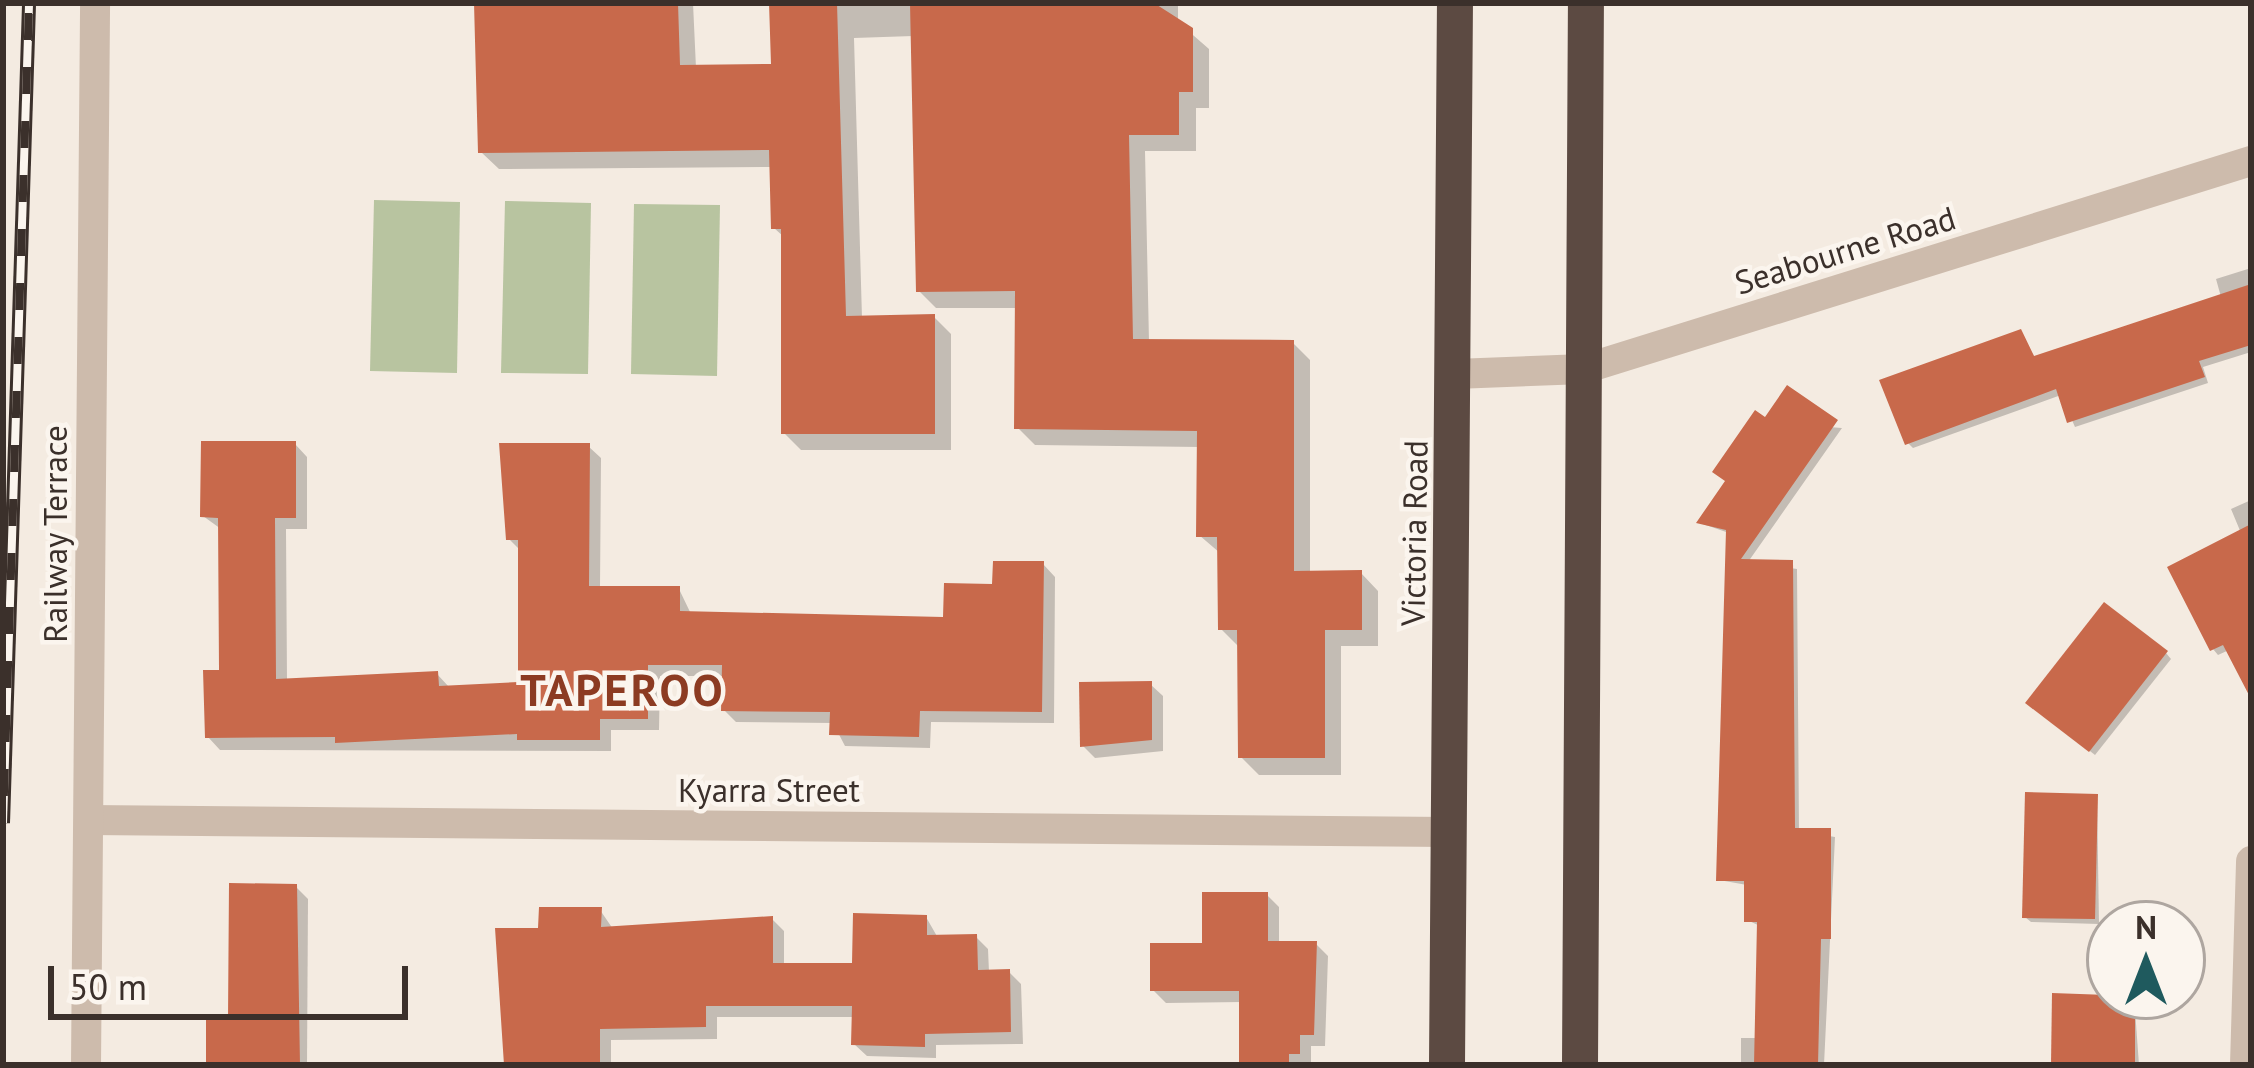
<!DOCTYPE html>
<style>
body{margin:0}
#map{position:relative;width:2254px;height:1068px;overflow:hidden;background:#f4ebe1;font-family:"PT Sans",sans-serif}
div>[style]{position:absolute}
.green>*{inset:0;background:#b8c4a0}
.shadow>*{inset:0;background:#0003}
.building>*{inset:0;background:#c8694b}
.street>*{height:30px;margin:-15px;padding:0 15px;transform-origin:15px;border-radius:15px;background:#cdbbac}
.highway>*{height:36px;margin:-18px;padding:0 18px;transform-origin:18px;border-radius:18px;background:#5c4a42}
.rail>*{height:14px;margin-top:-7px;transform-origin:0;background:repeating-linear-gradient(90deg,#fbf5ee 0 27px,#3b302b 0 54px);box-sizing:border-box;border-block:3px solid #3b302b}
span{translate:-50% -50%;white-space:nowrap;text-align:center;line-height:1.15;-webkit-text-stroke:9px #fbf5ee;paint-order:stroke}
.street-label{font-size:33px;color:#3b302b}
.district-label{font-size:45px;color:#8c3b22;font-weight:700;letter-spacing:3px}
.frame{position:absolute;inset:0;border:6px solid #3b302b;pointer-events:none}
.north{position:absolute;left:2086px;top:900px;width:120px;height:120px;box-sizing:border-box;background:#fbf5ee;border:3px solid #aea6a0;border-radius:50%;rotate:0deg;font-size:33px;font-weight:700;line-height:48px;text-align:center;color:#3b302b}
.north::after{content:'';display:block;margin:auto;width:42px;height:54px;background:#1f5a5e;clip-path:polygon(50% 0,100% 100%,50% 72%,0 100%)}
.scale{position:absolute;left:48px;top:966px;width:360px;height:54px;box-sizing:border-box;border:6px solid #3b302b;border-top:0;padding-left:15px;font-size:36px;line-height:42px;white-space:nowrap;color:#3b302b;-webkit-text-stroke:9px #fbf5ee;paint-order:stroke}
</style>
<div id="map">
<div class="green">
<div style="clip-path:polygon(374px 200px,460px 202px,457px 373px,370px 371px)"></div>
<div style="clip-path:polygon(505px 201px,591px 203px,588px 374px,501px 373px)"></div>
<div style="clip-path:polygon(634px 204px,720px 205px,717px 376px,631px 374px)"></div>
</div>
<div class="shadow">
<div style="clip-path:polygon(477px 3px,693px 3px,696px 68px,774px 67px,772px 3px,1178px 3px,1178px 22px,1209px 49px,1209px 108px,1196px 108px,1196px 151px,1145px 151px,1149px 342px,1293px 343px,1310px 360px,1310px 574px,1361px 573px,1378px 591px,1378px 646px,1341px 646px,1341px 775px,1259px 775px,1241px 757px,1240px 648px,1221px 629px,1220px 553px,1199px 535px,1200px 447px,1035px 445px,1017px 427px,1018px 308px,936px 308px,919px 291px,913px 36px,854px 38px,862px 318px,934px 317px,951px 334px,951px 450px,801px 450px,784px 433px,784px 237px,774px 228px,772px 167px,499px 169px,481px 152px)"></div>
<div style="clip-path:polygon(2251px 268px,2251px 352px,2203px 367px,2208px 383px,2075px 427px,2061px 395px,1913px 448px,1908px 443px,2020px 332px,2035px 358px,2221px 297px,2216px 279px)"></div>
<div style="clip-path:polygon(1766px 422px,1842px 428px,1748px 562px,1797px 569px,1799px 831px,1835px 837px,1824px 1065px,1741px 1065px,1741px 1038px,1757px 1038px,1760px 926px,1747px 920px,1747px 885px,1719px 880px,1729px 533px,1700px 523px)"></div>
<div style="clip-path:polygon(295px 444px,307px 457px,307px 529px,286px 529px,287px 681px,437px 674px,449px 687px,521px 685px,521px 551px,509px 539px,588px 446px,601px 458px,600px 589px,679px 589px,691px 614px,946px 620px,1043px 564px,1055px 577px,1054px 723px,931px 722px,930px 748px,845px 746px,833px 723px,736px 722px,724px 710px,725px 676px,660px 676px,659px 730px,611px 730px,611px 751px,220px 750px,208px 737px,223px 673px,221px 529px,203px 516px)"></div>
<div style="clip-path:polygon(2251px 500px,2251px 657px,2229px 650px,2218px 655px,2213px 649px,2241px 533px,2231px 509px)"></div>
<div style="clip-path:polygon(2166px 653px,2171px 659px,2095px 755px,2035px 708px)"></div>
<div style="clip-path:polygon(1150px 684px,1163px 696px,1163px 751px,1095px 758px,1083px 746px)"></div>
<div style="clip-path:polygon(2097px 797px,2099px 924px,2031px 922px,2025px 917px)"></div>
<div style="clip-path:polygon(296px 887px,308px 899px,307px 1065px,209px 1065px)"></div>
<div style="clip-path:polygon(1267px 895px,1279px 907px,1279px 944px,1316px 944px,1328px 956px,1325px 1046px,1311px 1046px,1311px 1065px,1240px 1065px,1242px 1002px,1166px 1003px,1153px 990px)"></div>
<div style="clip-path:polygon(600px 910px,613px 929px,772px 919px,784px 931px,784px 966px,855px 966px,926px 917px,938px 938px,976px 937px,988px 949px,989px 972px,1009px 972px,1021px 984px,1023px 1044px,936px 1045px,936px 1058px,867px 1056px,854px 1044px,855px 1017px,717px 1017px,717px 1039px,611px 1040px,611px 1065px,507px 1065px,498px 931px,541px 931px)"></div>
<div style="clip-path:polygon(2134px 996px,2139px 1065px,2053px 1065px)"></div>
</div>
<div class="building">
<div style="clip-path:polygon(474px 3px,678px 3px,680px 65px,771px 64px,769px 3px,837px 3px,846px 316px,935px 314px,935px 434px,781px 434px,781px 229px,771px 229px,769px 150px,478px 153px)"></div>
<div style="clip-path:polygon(910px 3px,1154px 3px,1193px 28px,1193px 92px,1179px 92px,1179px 135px,1129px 135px,1133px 339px,1294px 340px,1294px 571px,1362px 570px,1362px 630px,1325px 630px,1325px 758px,1238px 758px,1237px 630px,1218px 630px,1217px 537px,1196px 537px,1197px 431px,1014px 429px,1015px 291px,916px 292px)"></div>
<div style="clip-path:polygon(2251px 284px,2251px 345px,2199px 361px,2205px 377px,2067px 423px,2056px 389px,1905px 445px,1879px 380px,2021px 329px,2034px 356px)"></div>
<div style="clip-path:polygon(1787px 385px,1838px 420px,1741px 559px,1793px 560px,1795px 828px,1831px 828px,1831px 939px,1821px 939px,1818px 1065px,1754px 1065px,1757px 922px,1744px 922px,1744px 881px,1716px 881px,1726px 530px,1696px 523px,1725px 481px,1712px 472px,1755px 410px,1765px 417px)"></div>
<div style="clip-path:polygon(201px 441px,296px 441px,296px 518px,275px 518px,276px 679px,438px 671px,439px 686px,518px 682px,518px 540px,506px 540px,499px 443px,590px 443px,589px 586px,680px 586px,680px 611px,943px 617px,944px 583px,992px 584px,993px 561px,1044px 561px,1042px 712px,920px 711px,919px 737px,829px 735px,830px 712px,721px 711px,722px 665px,648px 665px,648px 719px,600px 719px,600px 740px,517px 740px,517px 734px,335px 743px,335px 737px,205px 738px,203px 670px,219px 670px,218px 518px,200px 517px)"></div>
<div style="clip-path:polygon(2251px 524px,2251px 699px,2223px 645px,2210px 651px,2167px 567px)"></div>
<div style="clip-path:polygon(2104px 602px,2168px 651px,2089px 752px,2025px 703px)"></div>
<div style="clip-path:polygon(1152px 681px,1152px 740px,1080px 747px,1079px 682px)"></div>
<div style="clip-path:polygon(2025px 792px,2098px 794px,2095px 919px,2022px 918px)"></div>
<div style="clip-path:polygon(229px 883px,297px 884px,300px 1065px,206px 1065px,206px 1019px,228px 1020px)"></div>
<div style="clip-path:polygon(1202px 892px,1268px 892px,1268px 941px,1317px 941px,1314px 1035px,1300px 1035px,1300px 1054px,1289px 1054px,1289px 1065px,1239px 1065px,1239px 991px,1150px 991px,1150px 943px,1202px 943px)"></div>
<div style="clip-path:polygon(539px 907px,602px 907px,601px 927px,773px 916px,773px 963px,852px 963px,853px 913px,927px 915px,927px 935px,977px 934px,978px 970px,1010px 969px,1011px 1032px,925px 1034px,925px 1047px,851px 1045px,852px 1006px,706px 1006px,706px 1027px,600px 1029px,600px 1065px,504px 1065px,495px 928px,538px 928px)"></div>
<div style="clip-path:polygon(2052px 993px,2135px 996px,2135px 1065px,2051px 1065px)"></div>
</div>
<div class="street">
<div style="left:1455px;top:374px;width:129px;rotate:-2.2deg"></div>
<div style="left:1584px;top:369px;width:699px;rotate:-17.32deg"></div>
<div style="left:89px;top:820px;width:1359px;rotate:0.51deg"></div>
<div style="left:86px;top:1065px;width:1062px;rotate:-89.51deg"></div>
<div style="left:2245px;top:1065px;width:204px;rotate:-88.3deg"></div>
</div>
<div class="highway">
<div style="left:1447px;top:1065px;width:1062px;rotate:-89.57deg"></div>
<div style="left:1580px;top:1065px;width:1062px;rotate:-89.68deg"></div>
</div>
<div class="rail">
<div style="left:3px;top:823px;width:820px;rotate:-88.18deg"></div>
</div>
<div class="street-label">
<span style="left:1845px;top:250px;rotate:-17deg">Seabourne Road</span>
<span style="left:1414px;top:533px;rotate:-89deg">Victoria Road</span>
<span style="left:55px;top:534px;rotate:-90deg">Railway Terrace</span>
<span style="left:769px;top:790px">Kyarra Street</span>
</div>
<div class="district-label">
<span style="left:623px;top:690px">TAPEROO</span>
</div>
<div class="frame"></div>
<div class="north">N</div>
<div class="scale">50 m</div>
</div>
